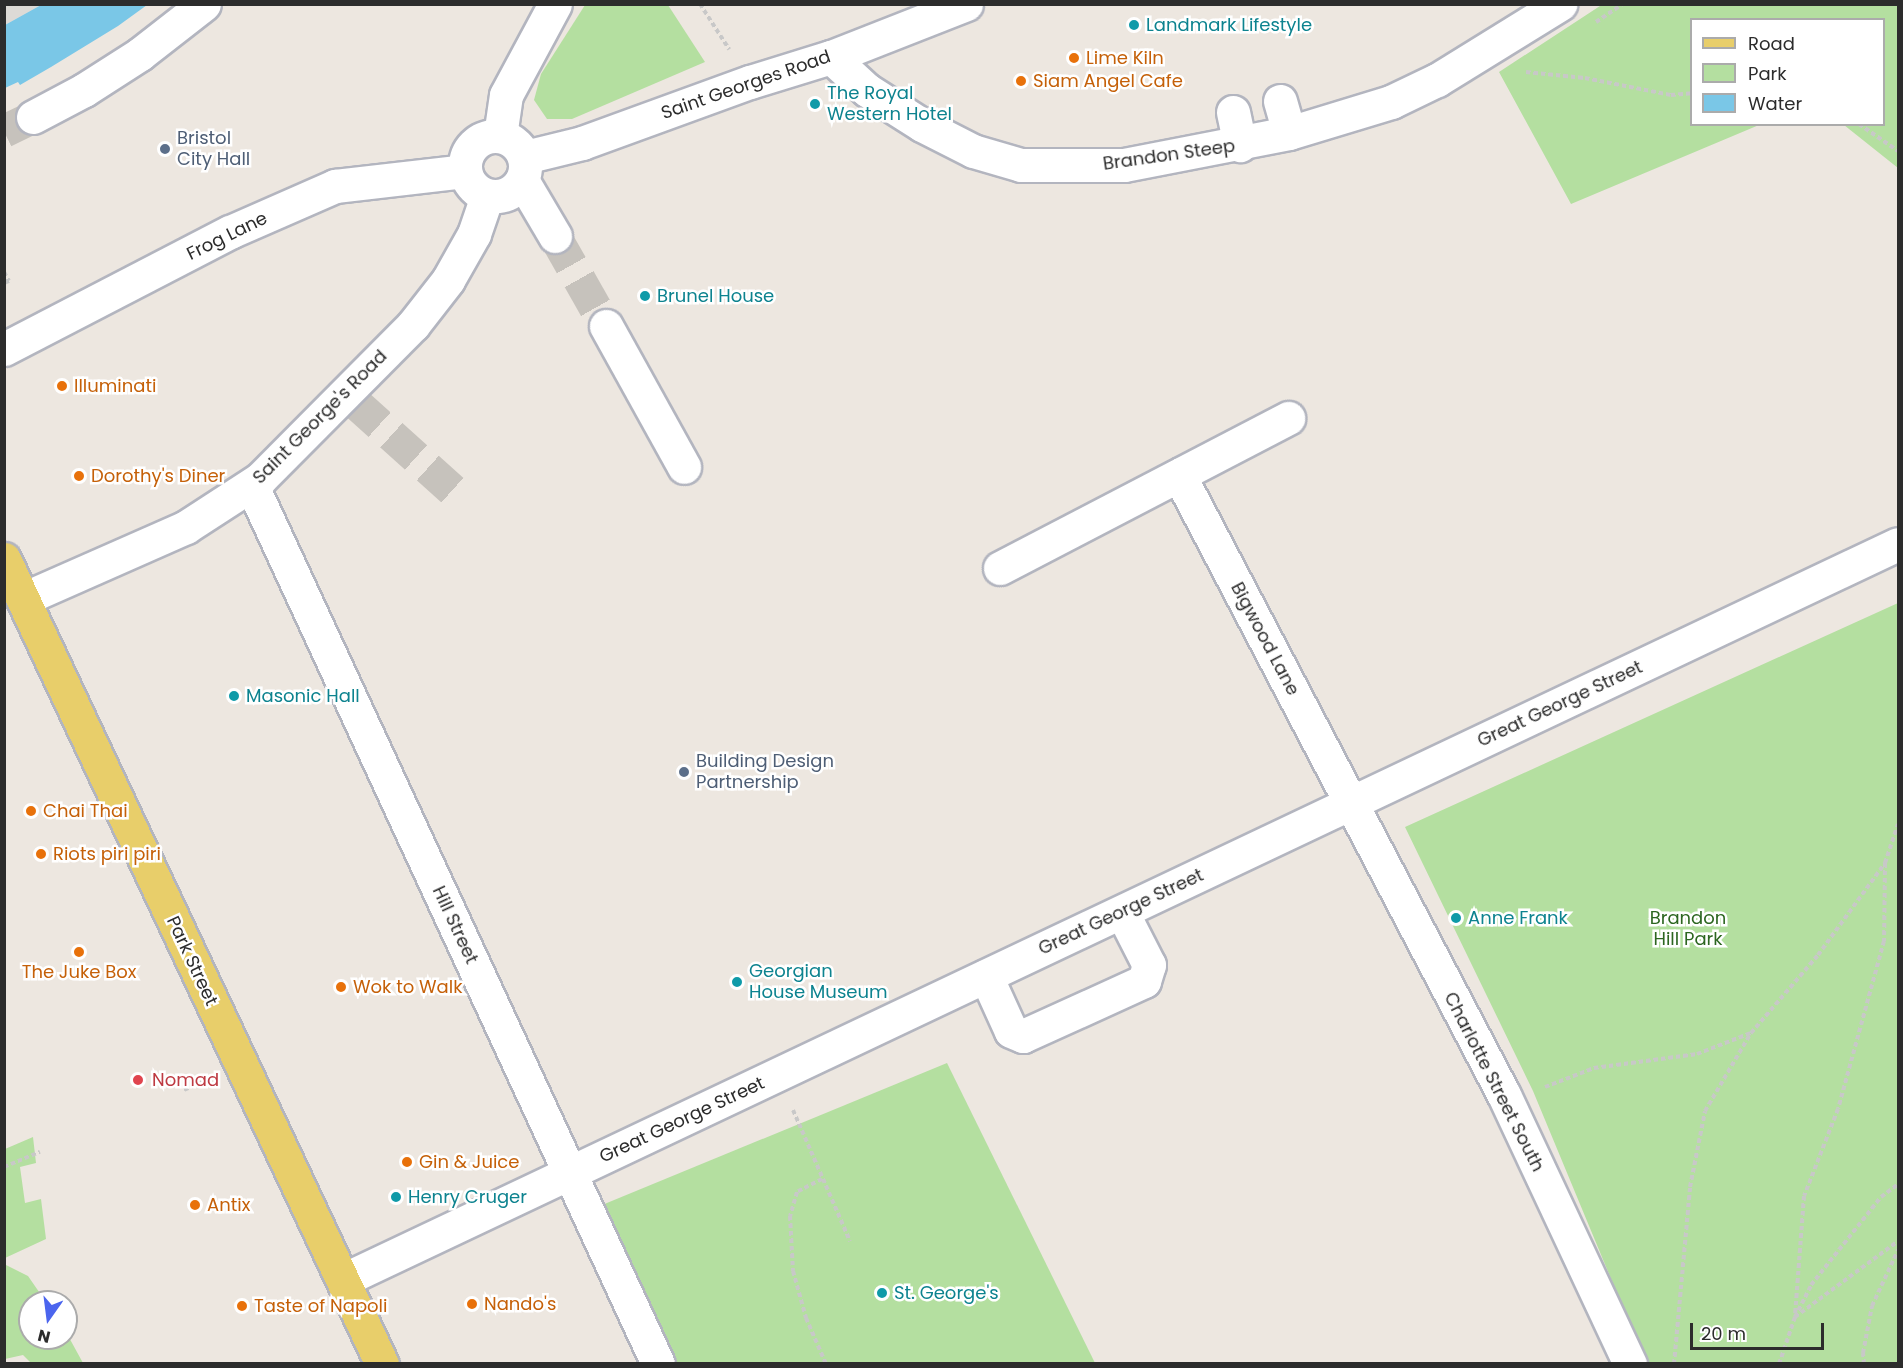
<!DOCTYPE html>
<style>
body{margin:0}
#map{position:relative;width:1903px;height:1368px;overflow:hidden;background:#ede7e0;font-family:Poppins,sans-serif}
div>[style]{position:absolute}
.green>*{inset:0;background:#b4dfa0}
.plaza>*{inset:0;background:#dddad6}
.water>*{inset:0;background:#7ac7e7}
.minor-tunnel>*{height:33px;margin-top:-16.5px;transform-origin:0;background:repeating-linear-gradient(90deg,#c6c2bc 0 33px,transparent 0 49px)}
.path>*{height:4px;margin-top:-2px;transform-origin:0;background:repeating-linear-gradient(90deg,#c8c8c8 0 4.5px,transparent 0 7.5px)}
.roads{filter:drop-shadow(2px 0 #b3b5bf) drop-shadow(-2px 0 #b3b5bf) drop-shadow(0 2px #b3b5bf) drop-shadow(0 -2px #b3b5bf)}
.minor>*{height:33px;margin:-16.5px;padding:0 16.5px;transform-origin:16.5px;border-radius:16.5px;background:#fff}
.minor>.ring{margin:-16.5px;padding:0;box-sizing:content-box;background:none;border:33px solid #fff;border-radius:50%}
.major>*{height:33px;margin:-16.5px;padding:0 16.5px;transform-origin:16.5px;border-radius:16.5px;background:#e8ce6a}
.dots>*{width:16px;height:16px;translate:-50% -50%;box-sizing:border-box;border:3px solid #fff;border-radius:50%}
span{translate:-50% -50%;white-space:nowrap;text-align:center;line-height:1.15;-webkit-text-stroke:5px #fff;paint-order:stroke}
.culture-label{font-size:18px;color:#0d838f}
.left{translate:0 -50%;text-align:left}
.food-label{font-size:18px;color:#c56008}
.street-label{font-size:18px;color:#2c2c2c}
.service-label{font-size:18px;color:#4e5e75}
.park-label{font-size:18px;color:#2c6620}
.health-label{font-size:18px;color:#be3a42}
.frame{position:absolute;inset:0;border:6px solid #2c2c2c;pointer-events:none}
.legend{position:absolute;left:1690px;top:18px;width:195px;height:108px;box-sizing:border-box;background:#fff;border:2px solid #ababab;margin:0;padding:8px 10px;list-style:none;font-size:18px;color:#2c2c2c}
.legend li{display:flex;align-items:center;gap:12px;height:30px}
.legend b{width:30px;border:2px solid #ababab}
.north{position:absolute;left:18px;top:1290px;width:60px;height:60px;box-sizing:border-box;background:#fff;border:2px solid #ababab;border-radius:50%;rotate:194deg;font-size:16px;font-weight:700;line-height:24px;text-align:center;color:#2c2c2c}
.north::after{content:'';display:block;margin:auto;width:21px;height:27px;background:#4b65ee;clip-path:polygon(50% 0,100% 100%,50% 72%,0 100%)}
.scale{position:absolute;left:1690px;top:1323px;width:134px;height:27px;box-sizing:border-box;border:3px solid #2c2c2c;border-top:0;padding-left:8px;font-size:18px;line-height:21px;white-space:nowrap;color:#2c2c2c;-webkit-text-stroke:4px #fff;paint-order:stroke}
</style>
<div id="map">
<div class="green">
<div style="clip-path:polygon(1603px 4px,1898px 5px,1898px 168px,1844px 125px,1884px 124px,1884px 20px,1692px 20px,1692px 124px,1759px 125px,1571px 204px,1499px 72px)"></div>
<div style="clip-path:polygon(585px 5px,668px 5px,705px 62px,572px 119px,547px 119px,534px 100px,541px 74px)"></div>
<div style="clip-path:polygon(1898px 603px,1898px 1363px,1646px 1363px,1533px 1091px,1405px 827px)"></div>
<div style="clip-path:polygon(947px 1063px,1095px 1363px,672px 1363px,602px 1205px)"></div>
<div style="clip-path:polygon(33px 1137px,36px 1163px,20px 1167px,25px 1203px,41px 1199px,46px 1239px,5px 1258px,5px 1149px)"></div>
<div style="clip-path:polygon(4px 1264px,28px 1276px,46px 1302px,30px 1302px,30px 1338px,66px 1338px,66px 1332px,83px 1363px,31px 1363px,23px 1355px,5px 1359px)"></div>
</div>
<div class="plaza">
<div style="clip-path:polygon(5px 5px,41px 5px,5px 25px)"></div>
</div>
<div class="water">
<div style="clip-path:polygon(41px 5px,41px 4px,147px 5px,118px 26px,51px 67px,20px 85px,18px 82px,5px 88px,5px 25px)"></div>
</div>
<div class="minor-tunnel">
<div style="left:4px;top:131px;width:32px;rotate:-26deg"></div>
<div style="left:555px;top:236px;width:103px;rotate:60.5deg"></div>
<div style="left:355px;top:402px;width:136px;rotate:42deg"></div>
</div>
<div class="path">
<div style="left:700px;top:4px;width:54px;rotate:57.2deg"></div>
<div style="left:1596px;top:22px;width:32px;rotate:-34deg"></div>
<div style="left:1526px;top:72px;width:59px;rotate:5.8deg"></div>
<div style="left:1585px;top:78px;width:88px;rotate:11.2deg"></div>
<div style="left:1671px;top:95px;width:21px;rotate:-5deg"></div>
<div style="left:1859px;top:124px;width:47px;rotate:34.7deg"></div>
<div style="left:4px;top:272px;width:10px;rotate:61deg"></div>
<div style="left:9px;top:281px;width:5px;rotate:158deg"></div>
<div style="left:1885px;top:863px;width:78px;rotate:90.7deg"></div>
<div style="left:1884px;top:941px;width:174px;rotate:105.3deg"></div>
<div style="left:1838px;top:1109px;width:93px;rotate:111.3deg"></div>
<div style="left:1804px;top:1196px;width:121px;rotate:94.3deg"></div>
<div style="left:1795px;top:1317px;width:36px;rotate:-63deg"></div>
<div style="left:1811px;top:1285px;width:112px;rotate:-51.5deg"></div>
<div style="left:1881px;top:1197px;width:21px;rotate:-37deg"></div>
<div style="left:1545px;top:1087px;width:53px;rotate:-21.2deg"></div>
<div style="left:1594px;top:1068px;width:104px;rotate:-7.7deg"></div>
<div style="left:1697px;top:1054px;width:58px;rotate:-21.3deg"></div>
<div style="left:184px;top:1090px;width:23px;rotate:-23deg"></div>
<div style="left:793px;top:1110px;width:143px;rotate:66.5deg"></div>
<div style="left:4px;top:1167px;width:39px;rotate:-23deg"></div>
<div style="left:822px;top:1179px;width:28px;rotate:153deg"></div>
<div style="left:797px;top:1192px;width:25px;rotate:106deg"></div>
<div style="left:790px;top:1216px;width:55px;rotate:86.9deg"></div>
<div style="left:793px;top:1271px;width:49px;rotate:74.5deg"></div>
<div style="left:806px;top:1318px;width:50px;rotate:66.5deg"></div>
<div style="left:1674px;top:1364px;width:178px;rotate:-84.8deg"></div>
<div style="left:1690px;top:1187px;width:77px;rotate:-78.8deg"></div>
<div style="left:1705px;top:1111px;width:91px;rotate:-59.5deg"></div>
<div style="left:1751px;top:1033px;width:103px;rotate:-49.3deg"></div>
<div style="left:1818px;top:955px;width:114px;rotate:-53.9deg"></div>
<div style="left:1885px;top:863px;width:41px;rotate:-71.6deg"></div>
<div style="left:1779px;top:1364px;width:50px;rotate:-71.2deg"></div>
<div style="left:1795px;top:1317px;width:128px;rotate:-36.4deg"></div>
<div style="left:1864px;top:1364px;width:11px;rotate:-95deg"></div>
<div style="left:1863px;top:1353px;width:48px;rotate:-79.2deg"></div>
<div style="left:1872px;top:1306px;width:62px;rotate:-65.1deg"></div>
</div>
<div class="roads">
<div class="minor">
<div style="left:831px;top:57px;width:49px;rotate:42.5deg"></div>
<div style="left:867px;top:90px;width:65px;rotate:32.5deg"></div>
<div style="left:922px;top:125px;width:57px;rotate:27deg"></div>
<div style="left:973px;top:151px;width:50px;rotate:16.3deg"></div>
<div style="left:1021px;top:165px;width:103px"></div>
<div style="left:1124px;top:165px;width:168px;rotate:-11deg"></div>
<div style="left:1289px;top:133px;width:107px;rotate:-16.9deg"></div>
<div style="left:1391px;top:102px;width:51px;rotate:-25.6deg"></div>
<div style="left:1437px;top:80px;width:145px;rotate:-31.7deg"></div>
<div style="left:1280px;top:101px;width:33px;rotate:74deg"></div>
<div style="left:1233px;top:112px;width:34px;rotate:78deg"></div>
<div style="left:33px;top:117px;width:58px;rotate:-27.9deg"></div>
<div style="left:84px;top:90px;width:67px;rotate:-32.7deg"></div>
<div style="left:140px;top:54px;width:81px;rotate:-38deg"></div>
<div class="ring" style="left:465px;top:136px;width:27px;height:27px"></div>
<div style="left:500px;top:136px;width:41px;rotate:-81.7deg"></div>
<div style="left:506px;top:95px;width:103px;rotate:-61.7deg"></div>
<div style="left:525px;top:157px;width:59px;rotate:-13.8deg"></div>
<div style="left:582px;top:143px;width:179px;rotate:-20deg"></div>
<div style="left:750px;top:82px;width:85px;rotate:-17.2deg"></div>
<div style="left:831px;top:57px;width:145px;rotate:-21.4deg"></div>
<div style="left:522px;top:180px;width:65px;rotate:59.5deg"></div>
<div style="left:606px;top:326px;width:161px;rotate:61deg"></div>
<div style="left:4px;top:349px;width:254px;rotate:-27.4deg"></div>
<div style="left:230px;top:232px;width:115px;rotate:-23.7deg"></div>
<div style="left:335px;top:186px;width:130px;rotate:-6.6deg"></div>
<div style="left:1179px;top:475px;width:700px;rotate:62.34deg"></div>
<div style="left:1504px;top:1095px;width:297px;rotate:64.9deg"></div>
<div style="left:252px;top:486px;width:967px;rotate:65.18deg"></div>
<div style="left:1000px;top:568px;width:325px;rotate:-27.5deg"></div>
<div style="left:23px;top:599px;width:178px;rotate:-23.8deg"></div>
<div style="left:186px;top:527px;width:88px;rotate:-33deg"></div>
<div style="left:260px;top:479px;width:217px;rotate:-45.2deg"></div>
<div style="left:413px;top:325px;width:57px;rotate:-52.1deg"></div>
<div style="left:448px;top:280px;width:53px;rotate:-60.5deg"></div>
<div style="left:474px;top:234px;width:40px;rotate:-71.1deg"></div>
<div style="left:986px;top:976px;width:60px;rotate:65.6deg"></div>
<div style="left:1011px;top:1031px;width:13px;rotate:23deg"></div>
<div style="left:1023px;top:1036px;width:133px;rotate:-24.4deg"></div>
<div style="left:1144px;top:981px;width:17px;rotate:-73deg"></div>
<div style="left:1149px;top:965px;width:59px;rotate:-117deg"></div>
<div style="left:343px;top:1280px;width:1720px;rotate:-25.33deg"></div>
</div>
<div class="major">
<div style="left:4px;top:559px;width:889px;rotate:64.85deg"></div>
</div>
</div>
<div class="dots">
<div style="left:1134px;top:25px;background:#0f9aa8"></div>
<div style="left:1074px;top:58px;background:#e8710a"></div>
<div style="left:1021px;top:81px;background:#e8710a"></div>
<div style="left:815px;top:104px;background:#0f9aa8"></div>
<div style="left:165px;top:149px;background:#5c6f8a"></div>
<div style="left:645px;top:296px;background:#0f9aa8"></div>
<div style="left:62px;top:386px;background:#e8710a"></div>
<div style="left:79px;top:476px;background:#e8710a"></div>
<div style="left:234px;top:696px;background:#0f9aa8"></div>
<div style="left:684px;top:772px;background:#5c6f8a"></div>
<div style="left:31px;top:811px;background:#e8710a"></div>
<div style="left:41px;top:854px;background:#e8710a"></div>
<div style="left:1456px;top:918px;background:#0f9aa8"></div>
<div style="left:79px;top:952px;background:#e8710a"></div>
<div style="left:737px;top:982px;background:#0f9aa8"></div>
<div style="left:341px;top:987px;background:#e8710a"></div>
<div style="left:138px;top:1080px;background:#e0444e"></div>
<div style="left:407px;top:1162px;background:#e8710a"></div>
<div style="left:396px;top:1197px;background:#0f9aa8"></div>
<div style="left:195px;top:1205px;background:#e8710a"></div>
<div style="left:882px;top:1293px;background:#0f9aa8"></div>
<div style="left:472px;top:1304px;background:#e8710a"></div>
<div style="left:242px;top:1306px;background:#e8710a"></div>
</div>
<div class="culture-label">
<span class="left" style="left:1146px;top:25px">Landmark Lifestyle</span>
<span class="left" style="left:827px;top:104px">The Royal<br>Western Hotel</span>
<span class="left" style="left:657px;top:296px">Brunel House</span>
<span class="left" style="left:246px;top:696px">Masonic Hall</span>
<span class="left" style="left:1468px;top:918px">Anne Frank</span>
<span class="left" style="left:749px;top:982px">Georgian<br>House Museum</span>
<span class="left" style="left:408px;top:1197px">Henry Cruger</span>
<span class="left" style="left:894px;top:1293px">St. George's</span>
</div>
<div class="food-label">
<span class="left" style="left:1086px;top:58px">Lime Kiln</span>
<span class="left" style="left:1033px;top:81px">Siam Angel Cafe</span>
<span class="left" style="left:74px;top:386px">Illuminati</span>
<span class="left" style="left:91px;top:476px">Dorothy's Diner</span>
<span class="left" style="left:43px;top:811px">Chai Thai</span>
<span class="left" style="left:53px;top:854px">Riots piri piri</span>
<span style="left:79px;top:972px">The Juke Box</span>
<span class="left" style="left:353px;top:987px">Wok to Walk</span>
<span class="left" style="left:419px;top:1162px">Gin &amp; Juice</span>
<span class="left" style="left:207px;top:1205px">Antix</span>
<span class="left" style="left:484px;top:1304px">Nando's</span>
<span class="left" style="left:254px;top:1306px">Taste of Napoli</span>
</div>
<div class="street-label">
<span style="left:746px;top:85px;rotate:-19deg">Saint Georges Road</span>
<span style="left:1169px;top:155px;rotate:-8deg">Brandon Steep</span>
<span style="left:227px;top:236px;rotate:-26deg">Frog Lane</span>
<span style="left:320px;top:417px;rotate:-45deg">Saint George's Road</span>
<span style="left:1265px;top:639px;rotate:62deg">Bigwood Lane</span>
<span style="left:1560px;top:704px;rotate:-25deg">Great George Street</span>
<span style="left:1121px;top:912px;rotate:-25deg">Great George Street</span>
<span style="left:455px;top:925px;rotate:65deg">Hill Street</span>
<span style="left:192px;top:961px;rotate:65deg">Park Street</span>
<span style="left:1494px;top:1082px;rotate:63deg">Charlotte Street South</span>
<span style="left:682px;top:1120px;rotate:-25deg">Great George Street</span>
</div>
<div class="service-label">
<span class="left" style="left:177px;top:149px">Bristol<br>City Hall</span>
<span class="left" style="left:696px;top:772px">Building Design<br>Partnership</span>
</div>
<div class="park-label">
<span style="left:1688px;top:929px">Brandon<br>Hill Park</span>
</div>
<div class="health-label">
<span class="left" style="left:152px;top:1080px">Nomad</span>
</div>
<div class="frame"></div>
<ul class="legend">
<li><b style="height:8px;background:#e8ce6a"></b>Road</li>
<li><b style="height:16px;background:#b4dfa0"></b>Park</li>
<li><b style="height:16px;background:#7ac7e7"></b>Water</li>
</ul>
<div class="north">N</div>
<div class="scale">20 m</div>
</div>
